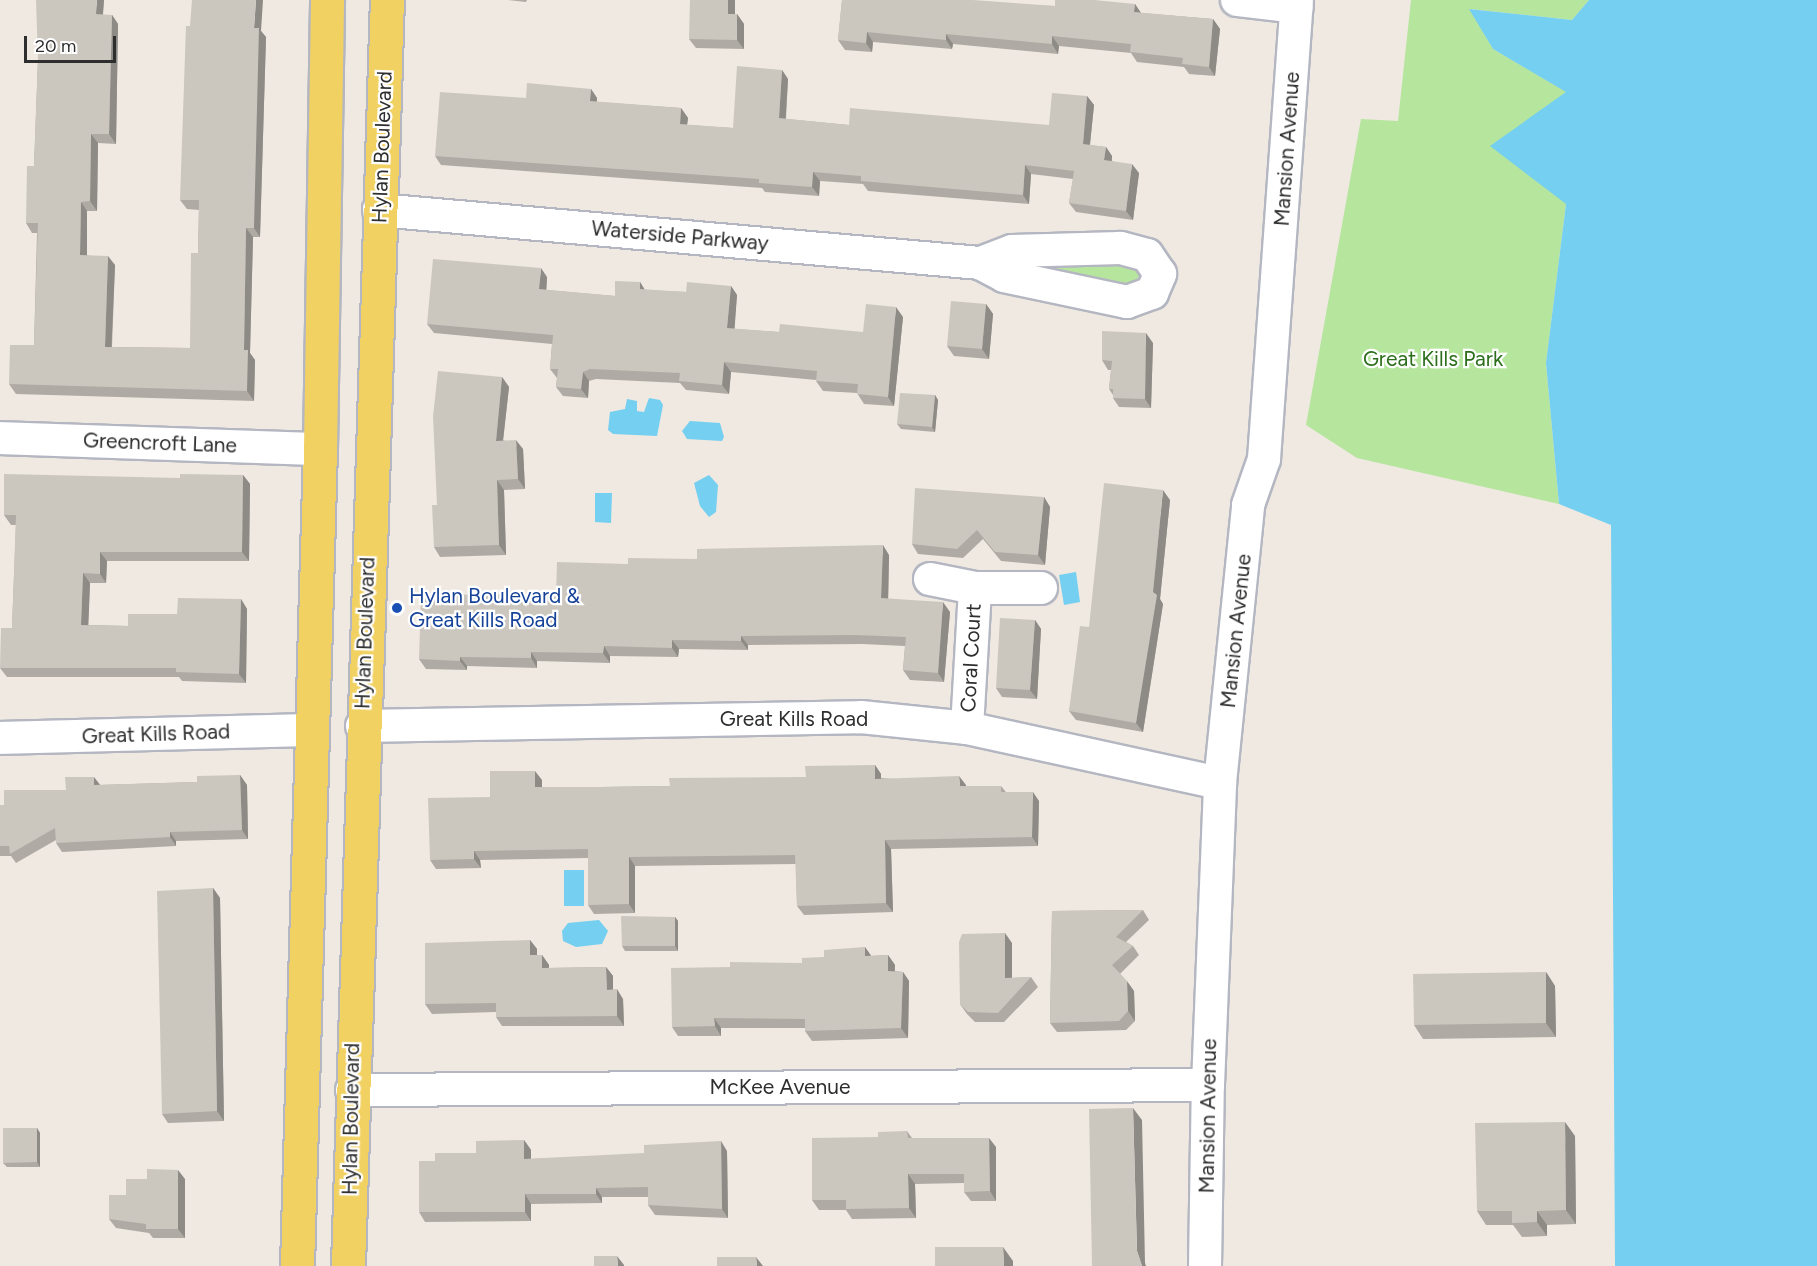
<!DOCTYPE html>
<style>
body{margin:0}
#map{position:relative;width:1817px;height:1266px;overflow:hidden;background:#efe9e1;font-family:Figtree,sans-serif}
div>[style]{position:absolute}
.green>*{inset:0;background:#b6e59e}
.water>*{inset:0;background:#75cff0}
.roads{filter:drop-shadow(2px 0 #b4b7c1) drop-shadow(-2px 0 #b4b7c1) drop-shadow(0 2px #b4b7c1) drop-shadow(0 -2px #b4b7c1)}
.street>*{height:32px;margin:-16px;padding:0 16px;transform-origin:16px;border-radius:16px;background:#fff}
.primary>*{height:33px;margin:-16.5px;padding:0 16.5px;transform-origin:16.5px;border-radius:16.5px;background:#f2d163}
.wall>*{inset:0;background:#afaba4}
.shaded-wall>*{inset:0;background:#8e8b86}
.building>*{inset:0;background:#cbc7bf}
.dots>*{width:16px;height:16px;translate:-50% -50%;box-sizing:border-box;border:3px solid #fff;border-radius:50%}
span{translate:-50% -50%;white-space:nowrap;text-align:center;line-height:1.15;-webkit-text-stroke:4.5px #fff;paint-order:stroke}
.street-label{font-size:21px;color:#2e2e2e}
.park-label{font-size:21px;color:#2c6e1b}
.transit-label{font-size:21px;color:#164399}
.left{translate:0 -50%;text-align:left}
.scale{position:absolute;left:24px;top:36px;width:92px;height:27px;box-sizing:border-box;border:3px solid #2e2e2e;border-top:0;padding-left:8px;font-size:18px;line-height:21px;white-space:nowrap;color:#2e2e2e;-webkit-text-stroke:4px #fff;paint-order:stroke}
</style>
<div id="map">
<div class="green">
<div style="clip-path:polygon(1411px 0,1589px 0,1572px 20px,1470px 9px,1493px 49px,1567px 92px,1566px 204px,1546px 363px,1559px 504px,1357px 458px,1306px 425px,1361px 119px,1398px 121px)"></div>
<div style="clip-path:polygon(1032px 256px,1135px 265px,1140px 276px,1130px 290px,1003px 262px)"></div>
</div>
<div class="water">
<div style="clip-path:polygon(1589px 0,1817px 0,1817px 1266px,1615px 1266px,1611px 525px,1559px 504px,1546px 363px,1566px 204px,1490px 146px,1566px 92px,1493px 49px,1469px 9px,1572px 20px)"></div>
<div style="clip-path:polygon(649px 398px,660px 400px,663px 405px,657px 436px,613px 434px,608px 430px,610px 412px,625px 409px,627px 399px,637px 401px,637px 411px,644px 412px)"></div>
<div style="clip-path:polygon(690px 421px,720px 423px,724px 437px,722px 441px,687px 439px,682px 431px)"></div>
<div style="clip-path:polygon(709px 475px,718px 485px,716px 512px,709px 517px,700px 506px,694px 483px)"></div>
<div style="clip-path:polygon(595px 493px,612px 493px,611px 523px,595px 522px)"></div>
<div style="clip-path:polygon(1076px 572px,1080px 602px,1064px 605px,1059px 575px)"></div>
<div style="clip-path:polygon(564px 870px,584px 870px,584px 906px,564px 906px)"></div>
<div style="clip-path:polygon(599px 920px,608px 931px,602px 944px,576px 947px,563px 941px,562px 931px,568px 923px)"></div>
</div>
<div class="roads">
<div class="street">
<div style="left:1237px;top:0;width:60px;rotate:6.7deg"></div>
<div style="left:379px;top:210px;width:603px;rotate:5.04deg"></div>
<div style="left:980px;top:263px;width:27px;rotate:28deg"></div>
<div style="left:1004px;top:276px;width:126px;rotate:11.9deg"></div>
<div style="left:1127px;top:302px;width:27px;rotate:-20deg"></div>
<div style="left:1152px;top:293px;width:21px;rotate:-67deg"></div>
<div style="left:1160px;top:274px;width:23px;rotate:-124deg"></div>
<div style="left:1147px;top:255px;width:28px;rotate:-165deg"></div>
<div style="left:1120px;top:248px;width:108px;rotate:178.4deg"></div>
<div style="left:1012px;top:251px;width:34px;rotate:159deg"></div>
<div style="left:0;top:438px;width:320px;rotate:2deg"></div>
<div style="left:930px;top:579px;width:46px;rotate:11.3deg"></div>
<div style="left:975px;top:588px;width:66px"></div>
<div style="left:362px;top:726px;width:499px;rotate:-1deg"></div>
<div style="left:861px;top:717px;width:107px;rotate:5.9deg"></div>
<div style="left:967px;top:728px;width:259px;rotate:12.3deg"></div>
<div style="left:967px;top:728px;width:140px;rotate:-86.7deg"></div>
<div style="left:0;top:738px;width:312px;rotate:-1.5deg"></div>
<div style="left:352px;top:1090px;width:856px;rotate:-0.33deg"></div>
<div style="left:1205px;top:1266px;width:181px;rotate:-89.1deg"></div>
<div style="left:1208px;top:1085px;width:302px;rotate:-87.7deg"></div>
<div style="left:1220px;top:783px;width:279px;rotate:-84.2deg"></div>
<div style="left:1248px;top:505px;width:49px;rotate:-70.8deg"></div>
<div style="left:1264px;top:459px;width:460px;rotate:-85.9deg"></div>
</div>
<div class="primary">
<div style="left:297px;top:1266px;width:817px;rotate:-88.39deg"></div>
<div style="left:320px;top:449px;width:449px;rotate:-89.1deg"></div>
<div style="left:348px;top:1266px;width:1267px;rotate:-88.24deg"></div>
</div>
</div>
<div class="wall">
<div style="clip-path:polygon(104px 0,103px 15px,112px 15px,118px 24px,116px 144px,98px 143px,97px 211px,87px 211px,87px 255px,115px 265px,112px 347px,190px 348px,198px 253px,199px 210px,187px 209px,180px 200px,261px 31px,266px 37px,260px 237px,253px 237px,250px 353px,255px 360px,254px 401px,16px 394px,9px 384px,34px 345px,37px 233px,32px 233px,26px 223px,34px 166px,38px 59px)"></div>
<div style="clip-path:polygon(508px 0,527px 0,526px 2px)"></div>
<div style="clip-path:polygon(842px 0,1055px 6px,1135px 4px,1141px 13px,1213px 19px,1220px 29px,1215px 76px,1189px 74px,1184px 67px,1137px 62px,1131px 53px,1059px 46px,1058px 54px,953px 44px,952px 49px,873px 42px,872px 52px,845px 50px,838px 40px)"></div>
<div style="clip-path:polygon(735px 14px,737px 14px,744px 24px,744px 49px,696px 48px,689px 39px)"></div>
<div style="clip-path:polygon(782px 70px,788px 79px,786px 119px,849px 125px,1049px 125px,1087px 96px,1094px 105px,1090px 145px,1106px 147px,1112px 156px,1112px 161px,1139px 173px,1133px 220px,1076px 212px,1069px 203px,1073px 179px,1031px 174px,1029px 204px,868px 191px,863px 184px,820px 181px,819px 196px,765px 192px,762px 188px,441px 165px,435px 156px,526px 98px,591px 89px,597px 98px,597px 102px,681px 108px,688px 118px,687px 125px,733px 128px)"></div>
<div style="clip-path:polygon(547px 277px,546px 290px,615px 296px,640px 282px,645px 290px,686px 292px,731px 286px,737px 295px,734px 329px,779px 332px,863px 332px,903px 317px,894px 406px,864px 404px,857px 393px,823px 391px,816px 381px,816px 380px,731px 372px,729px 394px,686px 390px,680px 383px,596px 379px,589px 381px,588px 398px,563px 396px,556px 387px,557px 378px,550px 369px,552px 344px,434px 333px,427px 324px)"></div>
<div style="clip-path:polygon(986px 304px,993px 314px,989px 359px,954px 356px,947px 346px)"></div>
<div style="clip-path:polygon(1153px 343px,1151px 408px,1119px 407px,1113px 398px,1113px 395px,1109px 389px,1111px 370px,1108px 370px,1102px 360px)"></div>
<div style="clip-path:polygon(502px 377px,509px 387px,503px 440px,523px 449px,525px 489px,504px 490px,506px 555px,440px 557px,434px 547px,437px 505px)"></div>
<div style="clip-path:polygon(935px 395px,938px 400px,935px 432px,901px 429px,897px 424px)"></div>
<div style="clip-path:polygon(243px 475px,250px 484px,249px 561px,107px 561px,106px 583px,90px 583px,88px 625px,128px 626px,241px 599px,247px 609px,246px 683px,182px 681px,179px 677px,7px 677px,0 668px,12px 628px,16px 525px,11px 525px,4px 515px,180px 478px)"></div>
<div style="clip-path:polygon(1044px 497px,1050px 507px,1045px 565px,1001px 561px,983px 539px,963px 558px,918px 554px,912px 544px)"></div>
<div style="clip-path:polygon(1170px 500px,1160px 599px,1163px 604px,1143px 732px,1076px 720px,1069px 711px,1089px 627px)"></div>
<div style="clip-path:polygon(889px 555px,888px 599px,950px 612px,944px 682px,910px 680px,903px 670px,905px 646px,862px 644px,748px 645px,748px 650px,679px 649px,678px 657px,610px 656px,610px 663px,537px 661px,537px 668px,467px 666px,467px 670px,426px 669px,419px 659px,556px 594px,628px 564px,697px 559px)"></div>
<div style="clip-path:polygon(1035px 620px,1041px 629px,1037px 699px,1002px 697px,996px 688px)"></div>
<div style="clip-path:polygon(875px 765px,881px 774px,881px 778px,966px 785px,966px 786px,1001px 786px,1006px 792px,1039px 801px,1038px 846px,891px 849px,893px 912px,804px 915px,797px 906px,796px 864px,635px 866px,635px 913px,594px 914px,588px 905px,588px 858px,480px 860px,481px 868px,436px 869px,430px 860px,490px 797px,542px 780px,542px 787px,601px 787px,670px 786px,806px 777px)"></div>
<div style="clip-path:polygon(240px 775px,247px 785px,248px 839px,176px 841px,176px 846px,62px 852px,56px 843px,56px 840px,16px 863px,11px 856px,0 856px,0 805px,4px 805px,100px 785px,197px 782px)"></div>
<div style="clip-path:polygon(213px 888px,220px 898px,224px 1121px,168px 1123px,162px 1114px)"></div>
<div style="clip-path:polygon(1143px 910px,1149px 920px,1126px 942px,1133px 946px,1139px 955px,1120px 974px,1134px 991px,1135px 1021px,1126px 1030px,1057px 1032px,1050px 1023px,1052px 911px)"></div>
<div style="clip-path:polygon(675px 917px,678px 921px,678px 951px,625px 951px,622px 946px)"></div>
<div style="clip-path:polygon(530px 940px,537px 949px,537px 955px,542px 955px,549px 965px,549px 968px,606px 967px,613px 976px,613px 989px,623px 999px,624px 1026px,502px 1026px,496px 1017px,496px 1012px,432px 1014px,425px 1004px)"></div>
<div style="clip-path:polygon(1012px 943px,1012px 978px,1031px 977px,1038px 987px,1004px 1022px,975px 1022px,967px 1014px,960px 1004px)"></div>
<div style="clip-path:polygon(865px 947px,871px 956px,888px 955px,895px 965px,895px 971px,903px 972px,909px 981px,908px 1038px,812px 1041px,805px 1031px,805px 1028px,721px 1028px,721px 1036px,678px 1036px,672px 1027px,802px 963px)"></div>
<div style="clip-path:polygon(1546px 972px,1555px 986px,1556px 1037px,1423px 1039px,1414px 1025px)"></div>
<div style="clip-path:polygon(37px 1128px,40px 1133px,40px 1167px,7px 1167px,3px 1163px)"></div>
<div style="clip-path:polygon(907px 1131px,912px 1138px,996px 1147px,996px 1201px,971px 1201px,964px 1192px,964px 1183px,915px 1184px,916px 1218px,852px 1219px,846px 1210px,819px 1210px,812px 1200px,878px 1137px)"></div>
<div style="clip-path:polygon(1575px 1136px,1576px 1224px,1547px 1225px,1547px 1236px,1522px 1237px,1513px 1225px,1486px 1225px,1477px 1211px)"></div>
<div style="clip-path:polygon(524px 1140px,531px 1150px,531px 1159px,727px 1151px,728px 1218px,655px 1215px,648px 1205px,648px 1197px,602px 1197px,602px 1203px,531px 1204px,531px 1221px,425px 1222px,419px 1212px,435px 1161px,476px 1153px)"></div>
<div style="clip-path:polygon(185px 1179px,185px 1238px,153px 1238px,149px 1233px,116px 1228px,109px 1219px,126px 1195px)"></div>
</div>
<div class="shaded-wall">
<div style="clip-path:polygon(97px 0,104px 0,102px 24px,96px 14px)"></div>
<div style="clip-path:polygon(256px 0,263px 0,261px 31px,266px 37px,260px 237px,254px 228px,254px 28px)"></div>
<div style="clip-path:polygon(728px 0,735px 0,735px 24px,728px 14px)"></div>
<div style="clip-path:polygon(1135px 4px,1141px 13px,1134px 12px)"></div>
<div style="clip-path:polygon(737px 14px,744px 24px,744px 49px,737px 40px)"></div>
<div style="clip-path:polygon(112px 15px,118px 24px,116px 144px,109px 134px)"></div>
<div style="clip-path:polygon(1213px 19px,1220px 29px,1215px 76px,1209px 67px)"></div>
<div style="clip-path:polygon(867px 32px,873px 42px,872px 52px,866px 43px)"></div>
<div style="clip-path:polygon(946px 34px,953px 44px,952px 49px,946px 40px)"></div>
<div style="clip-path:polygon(1052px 36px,1059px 46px,1058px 54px,1052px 44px)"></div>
<div style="clip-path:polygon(782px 70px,788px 79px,785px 128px,779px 118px)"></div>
<div style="clip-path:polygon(591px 89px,597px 98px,596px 111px,590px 101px)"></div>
<div style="clip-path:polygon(1087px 96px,1094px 105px,1089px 153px,1083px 144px)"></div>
<div style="clip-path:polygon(681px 108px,688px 118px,686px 133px,680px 124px)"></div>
<div style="clip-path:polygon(91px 134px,98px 143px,97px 211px,90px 201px)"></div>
<div style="clip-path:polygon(1106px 147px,1112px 156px,1111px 170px,1104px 160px)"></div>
<div style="clip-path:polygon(1132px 164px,1139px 173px,1133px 220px,1126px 211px)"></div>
<div style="clip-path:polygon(1025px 165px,1031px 174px,1029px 204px,1023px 195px)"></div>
<div style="clip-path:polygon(813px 172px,820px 181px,819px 196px,812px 187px)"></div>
<div style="clip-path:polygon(81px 202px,87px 211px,87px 265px,80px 255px)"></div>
<div style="clip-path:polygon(246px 228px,253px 237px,250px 353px,255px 360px,254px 401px,247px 391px,244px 350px)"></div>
<div style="clip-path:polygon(108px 256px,115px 265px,111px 357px,105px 347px)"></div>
<div style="clip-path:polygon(541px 268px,547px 277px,546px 298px,539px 289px)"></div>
<div style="clip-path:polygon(640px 282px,646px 292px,640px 289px)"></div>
<div style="clip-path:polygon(731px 286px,737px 295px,734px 337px,727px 328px)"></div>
<div style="clip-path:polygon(986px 304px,993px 314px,989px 359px,982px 349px)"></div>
<div style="clip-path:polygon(896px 307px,903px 317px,894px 406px,888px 397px)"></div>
<div style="clip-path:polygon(1146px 333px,1153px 343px,1151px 408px,1145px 399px)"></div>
<div style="clip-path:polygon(724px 362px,731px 372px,729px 394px,722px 385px)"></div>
<div style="clip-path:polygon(583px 372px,589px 381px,588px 398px,581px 389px)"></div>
<div style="clip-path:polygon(502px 377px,509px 387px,502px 450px,496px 441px)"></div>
<div style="clip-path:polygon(935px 395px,938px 400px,935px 432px,932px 427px)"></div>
<div style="clip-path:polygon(516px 440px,523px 449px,525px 489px,518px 479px)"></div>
<div style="clip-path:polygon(243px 475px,250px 484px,249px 561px,242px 552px)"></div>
<div style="clip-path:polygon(497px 480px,504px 490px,506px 555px,499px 545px)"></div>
<div style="clip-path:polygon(1163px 490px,1170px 500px,1160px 599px,1163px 604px,1143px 732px,1136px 723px,1153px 592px)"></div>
<div style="clip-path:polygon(1044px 497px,1050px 507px,1045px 565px,1038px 555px)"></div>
<div style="clip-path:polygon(883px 545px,889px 555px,888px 608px,881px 598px)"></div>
<div style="clip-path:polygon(100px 552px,107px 561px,106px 583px,100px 574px)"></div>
<div style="clip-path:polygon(83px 573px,90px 583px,88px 634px,81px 625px)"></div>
<div style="clip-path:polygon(241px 599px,247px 609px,246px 683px,239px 674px)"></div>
<div style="clip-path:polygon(943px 602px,950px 612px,944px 682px,938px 673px)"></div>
<div style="clip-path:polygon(1035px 620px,1041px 629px,1037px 699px,1030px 690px)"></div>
<div style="clip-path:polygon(741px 636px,748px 645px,748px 650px,741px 641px)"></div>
<div style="clip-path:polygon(672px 640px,679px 649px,678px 657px,672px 648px)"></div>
<div style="clip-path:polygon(604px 646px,610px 656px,610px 663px,603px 653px)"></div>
<div style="clip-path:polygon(531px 652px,537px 661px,537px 668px,531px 658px)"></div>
<div style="clip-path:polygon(460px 657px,467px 666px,467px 670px,460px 661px)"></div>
<div style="clip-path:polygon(875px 765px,881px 774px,881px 788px,875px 779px)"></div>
<div style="clip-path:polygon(535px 771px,542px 780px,542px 796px,535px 787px)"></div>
<div style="clip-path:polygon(240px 775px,247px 785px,248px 839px,242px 830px)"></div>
<div style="clip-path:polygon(959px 776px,966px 785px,966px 795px,960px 786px)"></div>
<div style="clip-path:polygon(94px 777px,101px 786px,94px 785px)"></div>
<div style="clip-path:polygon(1033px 792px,1039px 801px,1038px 846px,1032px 837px)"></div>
<div style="clip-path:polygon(170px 832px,176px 841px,176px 846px,170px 837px)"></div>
<div style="clip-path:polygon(885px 840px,891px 849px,893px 912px,886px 903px)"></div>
<div style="clip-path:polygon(474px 851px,480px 860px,481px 868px,474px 859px)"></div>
<div style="clip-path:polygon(629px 857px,635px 866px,635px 913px,629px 904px)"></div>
<div style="clip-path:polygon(213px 888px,220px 898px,224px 1121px,217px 1111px)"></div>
<div style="clip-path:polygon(675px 917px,678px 921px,678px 951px,675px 946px)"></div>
<div style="clip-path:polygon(1005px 933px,1012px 943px,1012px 988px,1005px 978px)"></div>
<div style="clip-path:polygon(530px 940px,537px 949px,537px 965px,530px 955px)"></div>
<div style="clip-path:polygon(865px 947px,872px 957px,865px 956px)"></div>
<div style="clip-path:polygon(542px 955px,549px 965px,549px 978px,542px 968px)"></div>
<div style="clip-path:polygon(888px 955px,895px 965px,894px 981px,888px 971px)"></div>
<div style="clip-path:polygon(606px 967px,613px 976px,613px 999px,607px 990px)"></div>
<div style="clip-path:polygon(903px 972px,909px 981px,908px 1038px,901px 1028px)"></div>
<div style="clip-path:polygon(1546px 972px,1555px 986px,1556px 1037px,1546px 1023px)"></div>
<div style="clip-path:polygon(1127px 981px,1134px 991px,1135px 1021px,1128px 1011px)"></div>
<div style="clip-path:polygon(617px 989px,623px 999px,624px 1026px,617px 1016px)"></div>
<div style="clip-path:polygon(714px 1018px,721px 1028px,721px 1036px,715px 1026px)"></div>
<div style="clip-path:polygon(1133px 1108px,1142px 1120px,1145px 1263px,1146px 1266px,1142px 1266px,1137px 1251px)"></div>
<div style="clip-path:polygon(1565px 1122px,1575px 1136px,1576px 1224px,1566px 1210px)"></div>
<div style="clip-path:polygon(37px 1128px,40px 1133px,40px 1167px,37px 1162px)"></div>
<div style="clip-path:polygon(989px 1138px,996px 1147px,996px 1201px,990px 1191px)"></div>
<div style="clip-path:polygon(524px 1140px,531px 1150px,531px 1169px,524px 1159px)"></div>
<div style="clip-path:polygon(721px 1141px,727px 1151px,728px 1218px,722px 1209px)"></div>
<div style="clip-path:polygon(178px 1170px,185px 1179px,185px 1238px,178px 1229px)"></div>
<div style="clip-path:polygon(908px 1174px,915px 1184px,916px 1218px,909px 1208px)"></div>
<div style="clip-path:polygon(596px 1188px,602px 1197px,602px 1203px,596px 1194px)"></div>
<div style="clip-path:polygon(525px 1194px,531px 1204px,531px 1221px,525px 1212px)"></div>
<div style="clip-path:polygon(1537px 1211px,1547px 1225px,1547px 1236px,1537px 1222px)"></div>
<div style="clip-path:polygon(1003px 1247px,1013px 1261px,1013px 1266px,1004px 1266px)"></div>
<div style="clip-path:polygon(617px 1256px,624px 1265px,624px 1266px,618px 1266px)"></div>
<div style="clip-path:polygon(756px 1257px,763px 1266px,757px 1266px)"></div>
</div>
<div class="building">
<div style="clip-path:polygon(36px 0,97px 0,96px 14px,112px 15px,109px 134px,91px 134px,90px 201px,81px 202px,80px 255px,108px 256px,105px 347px,190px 348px,191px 253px,198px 253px,199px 200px,180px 200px,186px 26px,190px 26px,192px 0,256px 0,254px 28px,259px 28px,254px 228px,246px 228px,244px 350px,248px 350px,247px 391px,9px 384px,10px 345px,34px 345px,38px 223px,26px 223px,27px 166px,34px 166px,38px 59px)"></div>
<div style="clip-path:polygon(690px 0,728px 0,728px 14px,737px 14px,737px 40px,689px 39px)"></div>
<div style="clip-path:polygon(842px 0,973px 0,1055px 6px,1055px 0,1094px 0,1135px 4px,1134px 12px,1213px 19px,1209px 67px,1182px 64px,1183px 58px,1130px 52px,1131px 44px,1052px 36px,1052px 44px,946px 34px,946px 40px,867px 32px,866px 43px,838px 40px)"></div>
<div style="clip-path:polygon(737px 66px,782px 70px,779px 118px,849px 125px,850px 108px,1049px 125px,1052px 93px,1087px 96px,1083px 144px,1106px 147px,1104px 160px,1132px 164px,1126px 211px,1069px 203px,1074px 171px,1025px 165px,1023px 195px,861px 181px,861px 176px,813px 172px,812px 187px,759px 183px,759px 179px,435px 156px,440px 92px,526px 98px,527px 83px,591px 89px,590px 101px,681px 108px,680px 124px,733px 128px)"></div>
<div style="clip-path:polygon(433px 259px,541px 268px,539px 289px,615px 296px,615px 281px,640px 282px,640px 289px,686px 292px,687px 282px,731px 286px,727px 328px,779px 332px,780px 324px,863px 332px,866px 304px,896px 307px,888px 397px,857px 394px,858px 384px,816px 381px,817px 371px,724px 362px,722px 385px,679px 381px,680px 373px,590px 369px,583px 372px,581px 389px,556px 387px,558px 369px,550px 369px,553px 335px,427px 324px)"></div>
<div style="clip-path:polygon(951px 301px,986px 304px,982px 349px,947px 346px)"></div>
<div style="clip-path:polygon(1102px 331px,1146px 333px,1145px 399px,1113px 398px,1113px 389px,1109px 389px,1112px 361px,1102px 360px)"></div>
<div style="clip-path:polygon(438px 371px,502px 377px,496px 441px,516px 440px,518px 479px,497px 480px,499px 545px,434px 547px,432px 505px,437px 505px,433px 416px)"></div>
<div style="clip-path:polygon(900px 393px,935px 395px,932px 427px,897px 424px)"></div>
<div style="clip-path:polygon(4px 474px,180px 478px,180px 474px,243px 475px,242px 552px,100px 552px,100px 574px,83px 573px,81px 625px,128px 626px,128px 614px,177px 614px,178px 598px,241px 599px,239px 674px,176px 672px,176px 668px,0 668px,1px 628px,12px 628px,16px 515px,4px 515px)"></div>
<div style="clip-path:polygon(1104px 483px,1163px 490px,1153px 592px,1157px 595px,1136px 723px,1069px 711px,1080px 626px,1089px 627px)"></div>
<div style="clip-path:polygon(915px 488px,1044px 497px,1038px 555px,995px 552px,977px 530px,957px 549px,912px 544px)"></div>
<div style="clip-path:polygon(883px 545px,881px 598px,943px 602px,938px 673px,903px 670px,906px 637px,855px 635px,741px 636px,741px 641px,672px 640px,672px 648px,604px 646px,603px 653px,531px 652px,531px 658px,460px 657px,460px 661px,419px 659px,421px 595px,556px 594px,557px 562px,628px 564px,628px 558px,697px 559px,697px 549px)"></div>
<div style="clip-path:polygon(1000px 618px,1035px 620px,1030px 690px,996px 688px)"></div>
<div style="clip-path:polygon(875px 765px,875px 779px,959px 776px,960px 786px,1001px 786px,1001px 792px,1033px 792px,1032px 837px,885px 840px,886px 903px,797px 906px,795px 855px,629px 857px,629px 904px,588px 905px,588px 849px,474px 851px,474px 859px,430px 860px,428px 798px,490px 797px,490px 771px,535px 771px,535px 787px,601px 787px,670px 786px,669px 778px,806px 777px,805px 766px)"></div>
<div style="clip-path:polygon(240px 775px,242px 830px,170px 832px,170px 837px,56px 843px,55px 828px,10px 854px,9px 846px,0 846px,0 805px,4px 805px,4px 790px,66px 790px,65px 777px,94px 777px,94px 785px,197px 782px,197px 776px)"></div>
<div style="clip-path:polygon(213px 888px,217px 1111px,162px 1114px,157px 891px)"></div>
<div style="clip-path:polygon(1143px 910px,1116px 937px,1133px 946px,1112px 965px,1127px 981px,1128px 1011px,1119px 1021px,1050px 1023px,1052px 911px)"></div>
<div style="clip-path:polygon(621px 916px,675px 917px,675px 946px,622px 946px)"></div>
<div style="clip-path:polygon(1005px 933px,1005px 978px,1031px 977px,998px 1013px,968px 1012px,960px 1004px,959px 942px,962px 934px)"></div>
<div style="clip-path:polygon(530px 940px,530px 955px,542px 955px,542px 968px,606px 967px,607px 990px,617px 989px,617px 1016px,496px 1017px,496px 1003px,425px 1004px,425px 943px)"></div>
<div style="clip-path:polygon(865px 947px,865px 956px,888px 955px,888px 971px,903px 972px,901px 1028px,805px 1031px,805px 1019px,714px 1018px,715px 1026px,672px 1027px,671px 968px,730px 967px,730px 962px,802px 963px,802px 958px,824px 957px,824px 950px)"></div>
<div style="clip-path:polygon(1546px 972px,1546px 1023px,1414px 1025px,1413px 974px)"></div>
<div style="clip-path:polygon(1133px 1108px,1137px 1251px,1142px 1266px,1092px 1266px,1089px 1109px)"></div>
<div style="clip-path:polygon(1565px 1122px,1566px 1210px,1537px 1211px,1537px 1222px,1512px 1223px,1512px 1211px,1477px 1211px,1475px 1123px)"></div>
<div style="clip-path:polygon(3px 1128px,37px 1128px,37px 1162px,3px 1163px)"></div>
<div style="clip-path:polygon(907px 1131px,908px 1138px,989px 1138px,990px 1191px,964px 1192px,964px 1174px,908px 1174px,909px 1208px,846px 1209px,846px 1200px,812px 1200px,812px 1138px,878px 1137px,878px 1132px)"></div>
<div style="clip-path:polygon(524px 1140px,524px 1159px,644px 1153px,644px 1145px,721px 1141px,722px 1209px,648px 1205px,648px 1187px,596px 1188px,596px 1194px,525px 1194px,525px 1212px,419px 1212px,419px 1161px,435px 1161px,435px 1153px,476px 1153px,476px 1141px)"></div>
<div style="clip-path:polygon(147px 1169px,178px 1170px,178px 1229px,146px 1229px,146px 1224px,109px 1219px,109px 1195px,126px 1195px,126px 1179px,147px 1179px)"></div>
<div style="clip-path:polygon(935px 1247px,1003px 1247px,1004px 1266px,935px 1266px)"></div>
<div style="clip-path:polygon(594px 1256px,617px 1256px,618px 1266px,594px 1266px)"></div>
<div style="clip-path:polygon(717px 1257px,756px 1257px,757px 1266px,717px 1266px)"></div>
</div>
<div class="dots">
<div style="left:397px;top:608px;background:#1a4fb4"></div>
</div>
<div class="street-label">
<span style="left:382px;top:147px;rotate:-88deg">Hylan Boulevard</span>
<span style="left:1287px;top:149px;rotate:-86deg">Mansion Avenue</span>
<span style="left:680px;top:236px;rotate:5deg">Waterside Parkway</span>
<span style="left:160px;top:443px;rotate:2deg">Greencroft Lane</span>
<span style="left:1236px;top:631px;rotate:-84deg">Mansion Avenue</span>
<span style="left:365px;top:633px;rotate:-88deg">Hylan Boulevard</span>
<span style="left:971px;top:658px;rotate:-87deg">Coral Court</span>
<span style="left:794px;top:719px">Great Kills Road</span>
<span style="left:156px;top:734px;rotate:-2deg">Great Kills Road</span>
<span style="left:780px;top:1087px">McKee Avenue</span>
<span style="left:1208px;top:1116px;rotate:-89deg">Mansion Avenue</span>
<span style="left:351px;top:1119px;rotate:-89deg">Hylan Boulevard</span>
</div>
<div class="park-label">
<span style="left:1433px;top:359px">Great Kills Park</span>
</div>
<div class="transit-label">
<span class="left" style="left:409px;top:608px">Hylan Boulevard &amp;<br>Great Kills Road</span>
</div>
<div class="scale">20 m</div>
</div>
